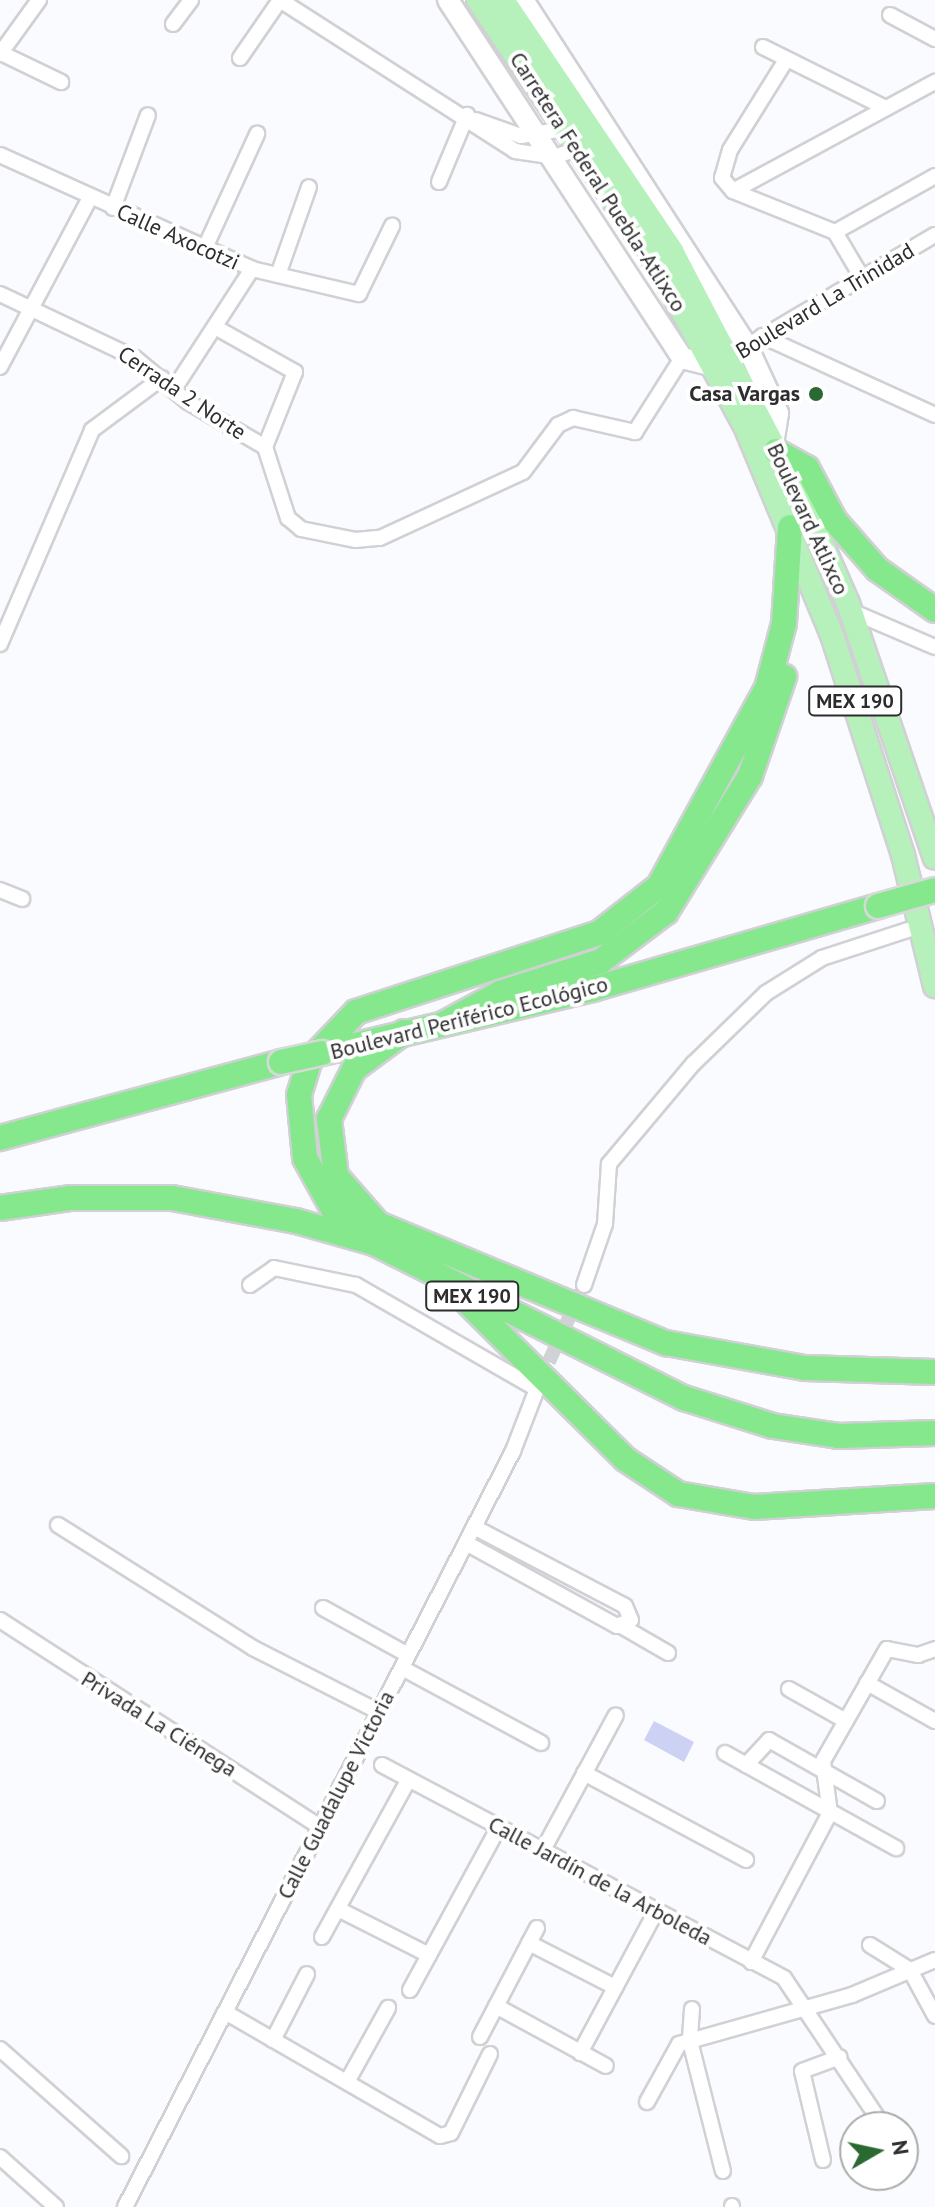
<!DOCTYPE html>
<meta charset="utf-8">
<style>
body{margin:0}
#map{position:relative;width:935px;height:2207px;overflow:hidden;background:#fafbff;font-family:"PT Sans",sans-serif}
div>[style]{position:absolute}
.green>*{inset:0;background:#cdd1f4}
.street-tunnel>*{height:14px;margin-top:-7px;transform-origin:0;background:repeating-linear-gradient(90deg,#d1d2d5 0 14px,transparent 0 21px)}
.roads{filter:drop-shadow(2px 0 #d0d0d5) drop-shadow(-2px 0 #d0d0d5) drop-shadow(0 2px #d0d0d5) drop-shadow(0 -2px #d0d0d5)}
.street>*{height:14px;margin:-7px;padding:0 7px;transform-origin:7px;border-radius:7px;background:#fff}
.secondary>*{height:20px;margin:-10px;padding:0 10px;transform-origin:10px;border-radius:10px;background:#fff}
.primary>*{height:22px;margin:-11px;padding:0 11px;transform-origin:11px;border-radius:11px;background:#b6f1bb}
.highway>*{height:24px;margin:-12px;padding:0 12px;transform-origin:12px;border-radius:12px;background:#85e88d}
.bridges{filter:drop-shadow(2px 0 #d9d9da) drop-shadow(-2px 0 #d9d9da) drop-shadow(0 2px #d9d9da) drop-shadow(0 -2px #d9d9da)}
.highway-bridge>*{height:24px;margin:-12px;padding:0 12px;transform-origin:12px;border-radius:12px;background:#85e88d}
.dots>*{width:22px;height:22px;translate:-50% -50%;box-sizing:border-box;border:4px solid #fff;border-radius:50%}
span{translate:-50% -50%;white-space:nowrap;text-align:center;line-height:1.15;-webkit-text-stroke:8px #fff;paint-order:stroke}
.shield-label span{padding:2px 6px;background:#fff;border:2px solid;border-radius:6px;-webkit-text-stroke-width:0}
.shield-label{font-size:20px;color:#2d2d2f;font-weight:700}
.street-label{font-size:22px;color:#2d2d2f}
.poi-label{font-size:22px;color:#2d2d2f;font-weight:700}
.right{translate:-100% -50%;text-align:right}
.north{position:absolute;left:839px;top:2111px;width:80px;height:80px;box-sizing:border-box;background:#fff;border:2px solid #ababac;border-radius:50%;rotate:81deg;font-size:22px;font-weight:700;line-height:32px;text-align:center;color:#2d2d2f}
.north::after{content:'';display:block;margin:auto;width:28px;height:36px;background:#2a6932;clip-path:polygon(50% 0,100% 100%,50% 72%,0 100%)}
</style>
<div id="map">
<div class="green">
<div style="clip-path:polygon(654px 1721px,694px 1742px,684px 1762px,644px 1740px)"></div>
</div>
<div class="street-tunnel">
<div style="left:540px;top:1381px;width:106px;rotate:-65.4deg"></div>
</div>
<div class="roads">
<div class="street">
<div style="left:280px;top:0;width:279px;rotate:32.7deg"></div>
<div style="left:515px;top:151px;width:40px;rotate:8.5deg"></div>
<div style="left:555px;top:157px;width:30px;rotate:-21deg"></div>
<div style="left:890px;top:15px;width:51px;rotate:28.1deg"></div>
<div style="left:173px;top:24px;width:30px;rotate:-53deg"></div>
<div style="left:763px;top:47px;width:137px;rotate:26.4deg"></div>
<div style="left:1px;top:53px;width:67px;rotate:25.8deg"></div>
<div style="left:0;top:54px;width:67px;rotate:-54.2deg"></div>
<div style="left:240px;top:58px;width:70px;rotate:-55.4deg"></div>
<div style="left:786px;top:60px;width:106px;rotate:121.9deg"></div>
<div style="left:730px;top:150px;width:29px;rotate:106deg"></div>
<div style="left:722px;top:178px;width:17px;rotate:50deg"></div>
<div style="left:733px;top:191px;width:110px;rotate:21.9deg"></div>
<div style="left:835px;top:232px;width:51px;rotate:59.4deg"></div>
<div style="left:476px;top:120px;width:48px;rotate:19.6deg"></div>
<div style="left:521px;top:136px;width:50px;rotate:-9.3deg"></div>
<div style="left:0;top:155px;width:277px;rotate:24.3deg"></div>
<div style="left:252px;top:269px;width:110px;rotate:13.2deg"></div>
<div style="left:359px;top:294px;width:76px;rotate:-64.1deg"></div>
<div style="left:439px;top:182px;width:73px;rotate:-67.3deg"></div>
<div style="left:733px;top:191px;width:230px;rotate:-28.4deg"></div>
<div style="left:113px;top:208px;width:99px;rotate:-69.4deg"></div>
<div style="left:835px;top:232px;width:115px;rotate:-29.2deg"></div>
<div style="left:204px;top:250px;width:128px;rotate:-65.4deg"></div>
<div style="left:278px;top:275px;width:93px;rotate:-70.6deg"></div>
<div style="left:0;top:294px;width:149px;rotate:25.4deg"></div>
<div style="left:135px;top:358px;width:69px;rotate:39.7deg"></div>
<div style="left:188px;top:402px;width:89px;rotate:30.3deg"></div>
<div style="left:265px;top:447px;width:75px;rotate:72.1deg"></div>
<div style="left:288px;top:518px;width:17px;rotate:40deg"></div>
<div style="left:301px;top:529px;width:55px;rotate:11.5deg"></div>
<div style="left:355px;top:540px;width:25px;rotate:-5deg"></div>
<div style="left:380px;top:538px;width:157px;rotate:-24.8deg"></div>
<div style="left:523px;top:472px;width:59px;rotate:-53.3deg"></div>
<div style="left:558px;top:425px;width:17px;rotate:-25deg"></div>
<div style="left:573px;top:418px;width:64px;rotate:12.7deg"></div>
<div style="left:635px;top:432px;width:88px;rotate:-57.6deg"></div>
<div style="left:215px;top:327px;width:92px;rotate:29.4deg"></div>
<div style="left:295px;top:372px;width:81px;rotate:111.8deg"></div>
<div style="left:762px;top:336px;width:190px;rotate:24.5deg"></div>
<div style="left:747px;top:346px;width:218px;rotate:-30.6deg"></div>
<div style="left:0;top:367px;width:191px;rotate:-62deg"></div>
<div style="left:174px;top:389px;width:143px;rotate:-57deg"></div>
<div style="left:851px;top:611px;width:91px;rotate:23.2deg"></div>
<div style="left:0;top:644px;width:233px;rotate:-66.7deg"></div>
<div style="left:92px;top:430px;width:87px;rotate:-36.6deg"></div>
<div style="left:0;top:890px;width:24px;rotate:22deg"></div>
<div style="left:250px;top:1285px;width:29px;rotate:-35deg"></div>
<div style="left:274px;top:1268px;width:84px;rotate:11.7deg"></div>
<div style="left:356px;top:1285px;width:207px;rotate:29.9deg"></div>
<div style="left:584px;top:1285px;width:65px;rotate:-71deg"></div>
<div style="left:605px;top:1224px;width:60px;rotate:-86.2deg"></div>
<div style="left:609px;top:1164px;width:131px;rotate:-50deg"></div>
<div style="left:693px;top:1064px;width:102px;rotate:-44.2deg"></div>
<div style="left:766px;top:993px;width:66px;rotate:-32deg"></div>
<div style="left:822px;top:958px;width:103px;rotate:-18.1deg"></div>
<div style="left:58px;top:1525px;width:231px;rotate:32.2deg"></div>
<div style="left:253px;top:1648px;width:141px;rotate:26.9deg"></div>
<div style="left:466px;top:1543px;width:172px;rotate:28.8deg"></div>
<div style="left:617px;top:1626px;width:15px;rotate:-23deg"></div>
<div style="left:631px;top:1620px;width:15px;rotate:-113deg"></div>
<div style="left:625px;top:1606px;width:170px;rotate:-152.4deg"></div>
<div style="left:323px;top:1608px;width:97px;rotate:28.9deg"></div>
<div style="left:0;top:1620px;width:381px;rotate:32.9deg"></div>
<div style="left:623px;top:1627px;width:52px;rotate:30deg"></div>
<div style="left:402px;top:1668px;width:158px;rotate:28.3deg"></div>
<div style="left:867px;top:1683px;width:78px;rotate:29.2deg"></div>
<div style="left:789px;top:1689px;width:65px;rotate:29.3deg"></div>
<div style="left:725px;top:1753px;width:196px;rotate:29.1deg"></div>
<div style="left:382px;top:1765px;width:455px;rotate:27.9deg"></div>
<div style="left:784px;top:1978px;width:178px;rotate:56.2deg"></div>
<div style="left:746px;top:1765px;width:34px;rotate:-47deg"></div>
<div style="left:769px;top:1740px;width:124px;rotate:29.5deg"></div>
<div style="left:584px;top:1773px;width:184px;rotate:28.2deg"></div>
<div style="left:543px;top:1850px;width:153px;rotate:-61.6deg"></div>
<div style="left:338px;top:1909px;width:102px;rotate:26.8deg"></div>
<div style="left:322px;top:1937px;width:180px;rotate:-61.2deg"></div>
<div style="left:529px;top:1943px;width:97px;rotate:27.1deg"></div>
<div style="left:870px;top:1945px;width:47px;rotate:32deg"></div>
<div style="left:910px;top:1970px;width:52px;rotate:61.5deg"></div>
<div style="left:751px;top:1962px;width:169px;rotate:-62.1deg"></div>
<div style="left:830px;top:1813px;width:52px;rotate:-97.7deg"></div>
<div style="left:823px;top:1761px;width:129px;rotate:-60.3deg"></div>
<div style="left:887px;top:1649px;width:32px;rotate:11deg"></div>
<div style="left:918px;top:1655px;width:18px;rotate:-19deg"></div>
<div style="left:410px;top:1990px;width:186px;rotate:-61.4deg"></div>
<div style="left:496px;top:2006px;width:125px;rotate:28.6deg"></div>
<div style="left:692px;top:2009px;width:32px;rotate:94deg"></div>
<div style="left:690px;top:2041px;width:134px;rotate:75.8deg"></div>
<div style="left:225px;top:2012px;width:248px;rotate:30deg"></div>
<div style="left:440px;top:2136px;width:11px;rotate:-15deg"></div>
<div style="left:451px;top:2133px;width:88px;rotate:-63.7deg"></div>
<div style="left:480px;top:2037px;width:123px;rotate:-62.4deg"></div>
<div style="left:273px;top:2040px;width:74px;rotate:-62.7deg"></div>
<div style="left:0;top:2049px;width:162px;rotate:41.5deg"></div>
<div style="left:580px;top:2053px;width:161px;rotate:-61.8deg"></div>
<div style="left:347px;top:2082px;width:85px;rotate:-61deg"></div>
<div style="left:647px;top:2102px;width:66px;rotate:-61.1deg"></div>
<div style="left:679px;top:2044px;width:180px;rotate:-15.8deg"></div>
<div style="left:852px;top:1995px;width:90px;rotate:-22.9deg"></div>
<div style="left:0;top:2157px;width:75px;rotate:41.8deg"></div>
<div style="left:823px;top:2160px;width:91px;rotate:-103.3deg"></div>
<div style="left:802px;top:2071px;width:40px;rotate:-20.2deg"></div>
<div style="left:732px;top:2206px;width:1px;rotate:90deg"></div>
<div style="left:125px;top:2207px;width:850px;rotate:-62.83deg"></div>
<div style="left:513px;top:1451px;width:75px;rotate:-68.9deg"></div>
</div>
<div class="secondary">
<div style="left:448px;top:0;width:428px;rotate:56.8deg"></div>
<div style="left:682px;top:358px;width:34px;rotate:14deg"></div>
<div style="left:715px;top:366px;width:9px;rotate:-32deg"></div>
<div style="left:523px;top:0;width:412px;rotate:57.1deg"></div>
<div style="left:747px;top:346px;width:74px;rotate:65.2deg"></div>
<div style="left:778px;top:413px;width:31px;rotate:99deg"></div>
</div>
<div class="primary">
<div style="left:478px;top:0;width:315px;rotate:55.9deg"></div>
<div style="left:655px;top:261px;width:188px;rotate:61.4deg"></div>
<div style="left:745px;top:426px;width:226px;rotate:67.4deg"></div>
<div style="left:832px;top:635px;width:231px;rotate:72.1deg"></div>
<div style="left:903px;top:855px;width:135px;rotate:76.3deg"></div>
<div style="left:503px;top:0;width:303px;rotate:56deg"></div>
<div style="left:672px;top:251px;width:284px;rotate:62.4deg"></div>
<div style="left:804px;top:503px;width:109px;rotate:66.3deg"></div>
<div style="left:848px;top:603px;width:269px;rotate:71.2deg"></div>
</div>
<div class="highway">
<div style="left:776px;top:451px;width:35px;rotate:29deg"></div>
<div style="left:807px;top:468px;width:60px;rotate:62.2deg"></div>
<div style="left:835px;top:521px;width:64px;rotate:48.8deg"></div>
<div style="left:877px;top:569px;width:71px;rotate:35.3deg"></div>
<div style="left:443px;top:1024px;width:65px;rotate:-28.5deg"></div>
<div style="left:500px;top:993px;width:106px;rotate:-17.6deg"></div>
<div style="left:601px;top:961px;width:81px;rotate:-37deg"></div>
<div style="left:666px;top:912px;width:160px;rotate:-58.3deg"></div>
<div style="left:750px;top:776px;width:105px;rotate:-71deg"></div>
<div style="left:404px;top:1032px;width:62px;rotate:143.5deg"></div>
<div style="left:354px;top:1069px;width:56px;rotate:116.6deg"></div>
<div style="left:329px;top:1119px;width:57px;rotate:83deg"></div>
<div style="left:336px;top:1176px;width:64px;rotate:48.8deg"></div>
<div style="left:378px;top:1224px;width:312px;rotate:22.5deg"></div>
<div style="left:666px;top:1343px;width:141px;rotate:10.2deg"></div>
<div style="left:805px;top:1368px;width:130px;rotate:1.8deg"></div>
<div style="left:322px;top:1053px;width:278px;rotate:-13.3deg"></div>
<div style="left:593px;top:989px;width:297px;rotate:-16.2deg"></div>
<div style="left:0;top:1138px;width:291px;rotate:-15.1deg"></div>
<div style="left:0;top:1208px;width:72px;rotate:-8deg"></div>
<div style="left:71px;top:1198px;width:101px"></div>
<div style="left:172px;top:1198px;width:126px;rotate:10.5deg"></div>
<div style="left:296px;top:1221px;width:81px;rotate:15.8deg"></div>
<div style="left:374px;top:1243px;width:347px;rotate:26.6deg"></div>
<div style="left:684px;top:1398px;width:93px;rotate:17.5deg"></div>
<div style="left:773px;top:1426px;width:66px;rotate:8.7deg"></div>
<div style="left:838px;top:1436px;width:97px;rotate:-1.8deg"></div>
<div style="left:374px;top:1243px;width:51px;rotate:-141.3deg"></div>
<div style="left:334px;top:1211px;width:60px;rotate:-118.7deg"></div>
<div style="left:305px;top:1158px;width:63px;rotate:-95.4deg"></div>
<div style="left:299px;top:1095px;width:37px;rotate:-73deg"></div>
<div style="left:310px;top:1060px;width:66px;rotate:-46.2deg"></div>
<div style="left:356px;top:1012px;width:256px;rotate:-18deg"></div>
<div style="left:599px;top:933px;width:76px;rotate:-38.1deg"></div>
<div style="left:659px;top:886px;width:226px;rotate:-61.4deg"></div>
<div style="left:767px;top:688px;width:67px;rotate:-75.3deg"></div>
<div style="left:784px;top:623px;width:96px;rotate:-86.4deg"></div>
<div style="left:469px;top:1304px;width:220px;rotate:44.8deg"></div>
<div style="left:625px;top:1459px;width:64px;rotate:33.4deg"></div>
<div style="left:678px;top:1494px;width:77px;rotate:9.7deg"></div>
<div style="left:754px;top:1507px;width:181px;rotate:-3.5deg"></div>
</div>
</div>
<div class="bridges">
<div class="highway-bridge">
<div style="left:878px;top:906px;width:59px;rotate:-15.7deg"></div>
<div style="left:281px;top:1062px;width:42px;rotate:-12.4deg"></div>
</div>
</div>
<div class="dots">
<div style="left:816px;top:394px;background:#2a6932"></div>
</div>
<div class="shield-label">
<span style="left:855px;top:701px">MEX 190</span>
<span style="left:472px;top:1296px">MEX 190</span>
</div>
<div class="street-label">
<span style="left:598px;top:182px;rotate:57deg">Carretera Federal Puebla-Atlixco</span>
<span style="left:178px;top:237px;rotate:24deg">Calle Axocotzi</span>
<span style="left:825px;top:301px;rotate:-31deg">Boulevard La Trinidad</span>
<span style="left:182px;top:393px;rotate:34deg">Cerrada 2 Norte</span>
<span style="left:808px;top:519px;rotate:65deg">Boulevard Atlixco</span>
<span style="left:469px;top:1018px;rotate:-14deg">Boulevard Periférico Ecológico</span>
<span style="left:159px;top:1724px;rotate:32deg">Privada La Ciénega</span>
<span style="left:336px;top:1795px;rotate:-63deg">Calle Guadalupe Victoria</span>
<span style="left:600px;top:1881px;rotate:28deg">Calle Jardín de la Arboleda</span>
</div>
<div class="poi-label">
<span class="right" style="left:800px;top:394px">Casa Vargas</span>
</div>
<div class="north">N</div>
</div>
